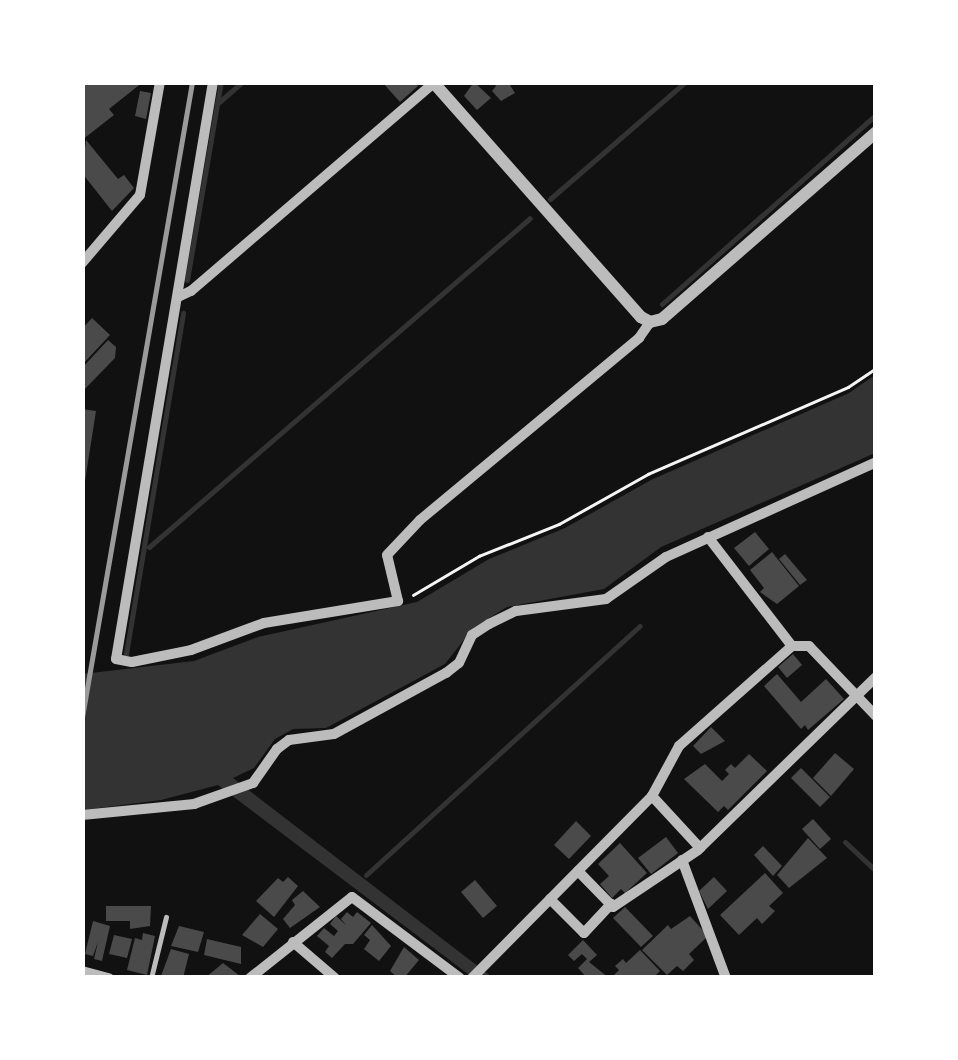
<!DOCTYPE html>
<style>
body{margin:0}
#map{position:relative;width:958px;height:1060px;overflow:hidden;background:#111;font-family:"Alegreya Sans",sans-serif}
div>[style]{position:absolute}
.water>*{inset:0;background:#333}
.stream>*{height:5px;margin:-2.5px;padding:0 2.5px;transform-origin:2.5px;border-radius:2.5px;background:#333}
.building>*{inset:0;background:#4a4a4a}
.path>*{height:2.5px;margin:-1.25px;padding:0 1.25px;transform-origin:1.25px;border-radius:1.25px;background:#f5f5f5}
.service>*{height:5px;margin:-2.5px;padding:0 2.5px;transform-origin:2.5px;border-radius:2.5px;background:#bcbcbc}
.minor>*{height:10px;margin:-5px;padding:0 5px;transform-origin:5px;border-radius:5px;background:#bcbcbc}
.tertiary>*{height:12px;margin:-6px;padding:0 6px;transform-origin:6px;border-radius:6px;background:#bcbcbc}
.rail>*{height:5px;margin:-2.5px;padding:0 2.5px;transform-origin:2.5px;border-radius:2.5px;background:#9a9a9a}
span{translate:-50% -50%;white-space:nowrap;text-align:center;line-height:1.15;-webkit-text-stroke:8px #fff;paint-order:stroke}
.frame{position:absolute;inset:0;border:85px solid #fff;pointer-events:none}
</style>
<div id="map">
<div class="water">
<div style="clip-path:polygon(875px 375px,875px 453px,661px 547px,604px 589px,507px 607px,473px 628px,445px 664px,326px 728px,293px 729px,275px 739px,254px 768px,233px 778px,492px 977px,472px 977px,218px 785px,161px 800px,83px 810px,82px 674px,194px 661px,258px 637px,417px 602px,489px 559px,565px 528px,651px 480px,849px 393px)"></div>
</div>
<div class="stream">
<div style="left:218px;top:103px;width:32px;rotate:-41deg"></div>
<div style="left:550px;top:199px;width:179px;rotate:-40.9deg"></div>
<div style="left:187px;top:280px;width:201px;rotate:-80.3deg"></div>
<div style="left:662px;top:304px;width:286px;rotate:-41.5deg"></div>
<div style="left:149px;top:547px;width:503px;rotate:-40.81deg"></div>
<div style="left:126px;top:654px;width:346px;rotate:-80.5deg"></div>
<div style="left:845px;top:842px;width:42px;rotate:43.1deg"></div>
<div style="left:366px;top:875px;width:370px;rotate:-42.3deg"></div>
</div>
<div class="building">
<div style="clip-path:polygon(82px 82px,143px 82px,109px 109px,114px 115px,82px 140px)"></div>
<div style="clip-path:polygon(382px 82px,415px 82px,418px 86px,400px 102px)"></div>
<div style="clip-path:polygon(474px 82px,491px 98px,477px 110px,464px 96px)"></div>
<div style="clip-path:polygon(493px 82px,508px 82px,515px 93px,501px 101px,492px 91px,496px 86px)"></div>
<div style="clip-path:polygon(140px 91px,151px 93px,146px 119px,135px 116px)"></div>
<div style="clip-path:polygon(86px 140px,118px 179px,124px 175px,134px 188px,112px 211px,82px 173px)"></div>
<div style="clip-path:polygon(92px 318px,110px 335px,82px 365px,82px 329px)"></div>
<div style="clip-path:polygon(108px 340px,116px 347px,115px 358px,82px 392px,82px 368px)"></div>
<div style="clip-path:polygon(82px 409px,96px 411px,85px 481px,82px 481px)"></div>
<div style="clip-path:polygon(755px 532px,769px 549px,749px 566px,734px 548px)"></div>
<div style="clip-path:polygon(772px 552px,799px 586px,777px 604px,760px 592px,764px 588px,750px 570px)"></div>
<div style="clip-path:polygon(785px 554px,807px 580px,800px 585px,779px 559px)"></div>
<div style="clip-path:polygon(793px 654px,802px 665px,787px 678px,778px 667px)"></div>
<div style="clip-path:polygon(777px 674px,801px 702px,826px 679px,844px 699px,808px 730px,805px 725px,801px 729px,764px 686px)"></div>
<div style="clip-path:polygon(711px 727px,725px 741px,701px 754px,693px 746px)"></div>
<div style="clip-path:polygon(835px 753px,854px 769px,831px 796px,813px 778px)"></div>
<div style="clip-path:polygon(749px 754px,767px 771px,728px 810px,724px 806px,718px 812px,684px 779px,705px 764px,722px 781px,729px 774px,725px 770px,731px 764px,735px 768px)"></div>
<div style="clip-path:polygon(801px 768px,830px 797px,820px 807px,791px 778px)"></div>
<div style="clip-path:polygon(813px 819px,831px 839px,820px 849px,802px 829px)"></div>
<div style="clip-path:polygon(576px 821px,591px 836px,569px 859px,554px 845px)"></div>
<div style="clip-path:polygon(666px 837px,678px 853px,651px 874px,638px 858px)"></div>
<div style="clip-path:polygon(808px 838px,827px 858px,789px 888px,777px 875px)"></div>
<div style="clip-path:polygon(620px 843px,647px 873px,625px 893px,621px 889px,612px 898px,600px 884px,609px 876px,598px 864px)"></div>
<div style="clip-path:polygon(763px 846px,782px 866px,773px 876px,754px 855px)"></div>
<div style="clip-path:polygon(765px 873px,783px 893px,769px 906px,775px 911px,762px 924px,757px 918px,739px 935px,720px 915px)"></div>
<div style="clip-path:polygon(288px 877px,298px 886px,274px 917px,256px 901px,278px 878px,283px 882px)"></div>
<div style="clip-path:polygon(714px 877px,727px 891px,708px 909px,699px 891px)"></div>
<div style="clip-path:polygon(475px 880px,497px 906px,483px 918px,461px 892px)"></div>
<div style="clip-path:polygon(303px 891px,320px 907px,290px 928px,283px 919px,295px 905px,292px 900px)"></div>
<div style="clip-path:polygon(106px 906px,151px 906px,150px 926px,130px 929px,130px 921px,106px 921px)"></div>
<div style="clip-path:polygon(625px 907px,653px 936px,641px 947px,613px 918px)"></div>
<div style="clip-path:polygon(347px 912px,353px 917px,357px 912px,371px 923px,353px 944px,345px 944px,332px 958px,325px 952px,329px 946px,317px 936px,324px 928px,334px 936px,338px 931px,330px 924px,336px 916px,346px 925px,341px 919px)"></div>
<div style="clip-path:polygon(260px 914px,278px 929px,263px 947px,242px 935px)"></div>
<div style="clip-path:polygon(690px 916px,708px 936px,689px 954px,694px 960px,683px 971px,677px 966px,667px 975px,642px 950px,668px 925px,671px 929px)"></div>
<div style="clip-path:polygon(93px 921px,110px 926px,102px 961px,94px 959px,98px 942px,93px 956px,85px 954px)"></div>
<div style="clip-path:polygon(372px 925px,391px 946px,379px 961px,364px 949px,370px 940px,364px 935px)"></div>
<div style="clip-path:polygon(179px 926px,204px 932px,198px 952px,171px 946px)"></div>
<div style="clip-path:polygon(143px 933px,155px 936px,147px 975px,127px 970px,135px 938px,142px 940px)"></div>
<div style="clip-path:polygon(114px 935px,132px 939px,127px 958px,109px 954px)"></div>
<div style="clip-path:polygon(207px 939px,241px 947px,241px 964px,204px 955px)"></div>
<div style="clip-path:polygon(583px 940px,597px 955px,589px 962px,609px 978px,587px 978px,578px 968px,587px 959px,582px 954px,574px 961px,568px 955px)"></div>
<div style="clip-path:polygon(404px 947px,419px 960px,404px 978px,398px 978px,390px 971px)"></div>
<div style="clip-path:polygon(171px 949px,189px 954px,183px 978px,161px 976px)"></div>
<div style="clip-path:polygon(640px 950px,660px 971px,653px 978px,611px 978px,619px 970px,615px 966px,623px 959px,626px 963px)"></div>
<div style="clip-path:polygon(223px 963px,240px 976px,205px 978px)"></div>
</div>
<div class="path">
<div style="left:413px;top:595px;width:77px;rotate:-30.6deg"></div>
<div style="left:479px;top:556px;width:86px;rotate:-21.8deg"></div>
<div style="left:559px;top:524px;width:102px;rotate:-29.3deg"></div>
<div style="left:648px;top:474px;width:218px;rotate:-23.5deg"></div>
<div style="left:848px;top:387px;width:34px;rotate:-34deg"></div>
</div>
<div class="service">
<div style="left:151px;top:978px;width:63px;rotate:-76.2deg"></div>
</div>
<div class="minor">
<div style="left:213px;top:82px;width:585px;rotate:99.54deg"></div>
<div style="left:116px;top:659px;width:16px;rotate:11deg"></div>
<div style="left:132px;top:662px;width:60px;rotate:-11.5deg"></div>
<div style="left:191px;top:650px;width:78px;rotate:-20.3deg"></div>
<div style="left:264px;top:623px;width:136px;rotate:-9.3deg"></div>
<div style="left:398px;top:601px;width:47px;rotate:-103.4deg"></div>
<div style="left:387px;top:555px;width:48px;rotate:-46.7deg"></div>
<div style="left:420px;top:520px;width:285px;rotate:-39.7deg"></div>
<div style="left:639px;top:338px;width:19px;rotate:-55deg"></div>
<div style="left:82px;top:263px;width:89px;rotate:-49.5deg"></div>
<div style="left:140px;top:195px;width:115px;rotate:-80deg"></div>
<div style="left:178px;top:297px;width:14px;rotate:-25deg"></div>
<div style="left:191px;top:291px;width:321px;rotate:-40.6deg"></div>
<div style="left:708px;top:537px;width:138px;rotate:52.4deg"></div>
<div style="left:652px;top:796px;width:71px;rotate:47.3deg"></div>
<div style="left:82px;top:815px;width:113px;rotate:-5.6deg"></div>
<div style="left:194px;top:804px;width:63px;rotate:-19.6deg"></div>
<div style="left:253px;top:783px;width:42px;rotate:-54.8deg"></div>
<div style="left:277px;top:749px;width:15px;rotate:-37deg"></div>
<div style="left:289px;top:740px;width:45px;rotate:-7.6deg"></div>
<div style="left:334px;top:734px;width:128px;rotate:-28.6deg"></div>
<div style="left:446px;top:673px;width:16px;rotate:-38deg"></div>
<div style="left:459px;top:663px;width:31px;rotate:-65deg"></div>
<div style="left:472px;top:635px;width:20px;rotate:-33deg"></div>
<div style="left:489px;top:624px;width:30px;rotate:-26deg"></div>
<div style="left:516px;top:611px;width:91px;rotate:-7.6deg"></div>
<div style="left:606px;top:599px;width:73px;rotate:-35deg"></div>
<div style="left:666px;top:557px;width:230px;rotate:-24.3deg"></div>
<div style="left:682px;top:860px;width:126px;rotate:69.6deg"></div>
<div style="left:578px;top:871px;width:50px;rotate:45.8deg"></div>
<div style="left:613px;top:907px;width:102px;rotate:-33.8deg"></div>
<div style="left:698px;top:850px;width:248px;rotate:-44.2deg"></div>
<div style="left:550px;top:899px;width:48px;rotate:45deg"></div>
<div style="left:584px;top:933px;width:40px;rotate:-47deg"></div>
<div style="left:293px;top:942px;width:55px;rotate:40.6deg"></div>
<div style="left:82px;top:971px;width:28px;rotate:15deg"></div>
<div style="left:250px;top:978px;width:130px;rotate:-38.5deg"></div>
<div style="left:352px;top:897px;width:135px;rotate:36.9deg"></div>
<div style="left:472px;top:978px;width:256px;rotate:-45.3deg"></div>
<div style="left:652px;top:796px;width:57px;rotate:-61.6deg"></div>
<div style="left:679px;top:746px;width:151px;rotate:-41.5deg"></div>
<div style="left:792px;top:646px;width:17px"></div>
<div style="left:809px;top:646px;width:97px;rotate:46.3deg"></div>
</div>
<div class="tertiary">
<div style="left:433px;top:82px;width:314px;rotate:48.5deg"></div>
<div style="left:641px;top:317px;width:10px;rotate:29deg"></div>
<div style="left:650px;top:322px;width:12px;rotate:-14deg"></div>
<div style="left:662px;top:319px;width:284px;rotate:-41.1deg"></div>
</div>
<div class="rail">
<div style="left:82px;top:717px;width:644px;rotate:-80.17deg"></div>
</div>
<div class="frame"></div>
</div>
